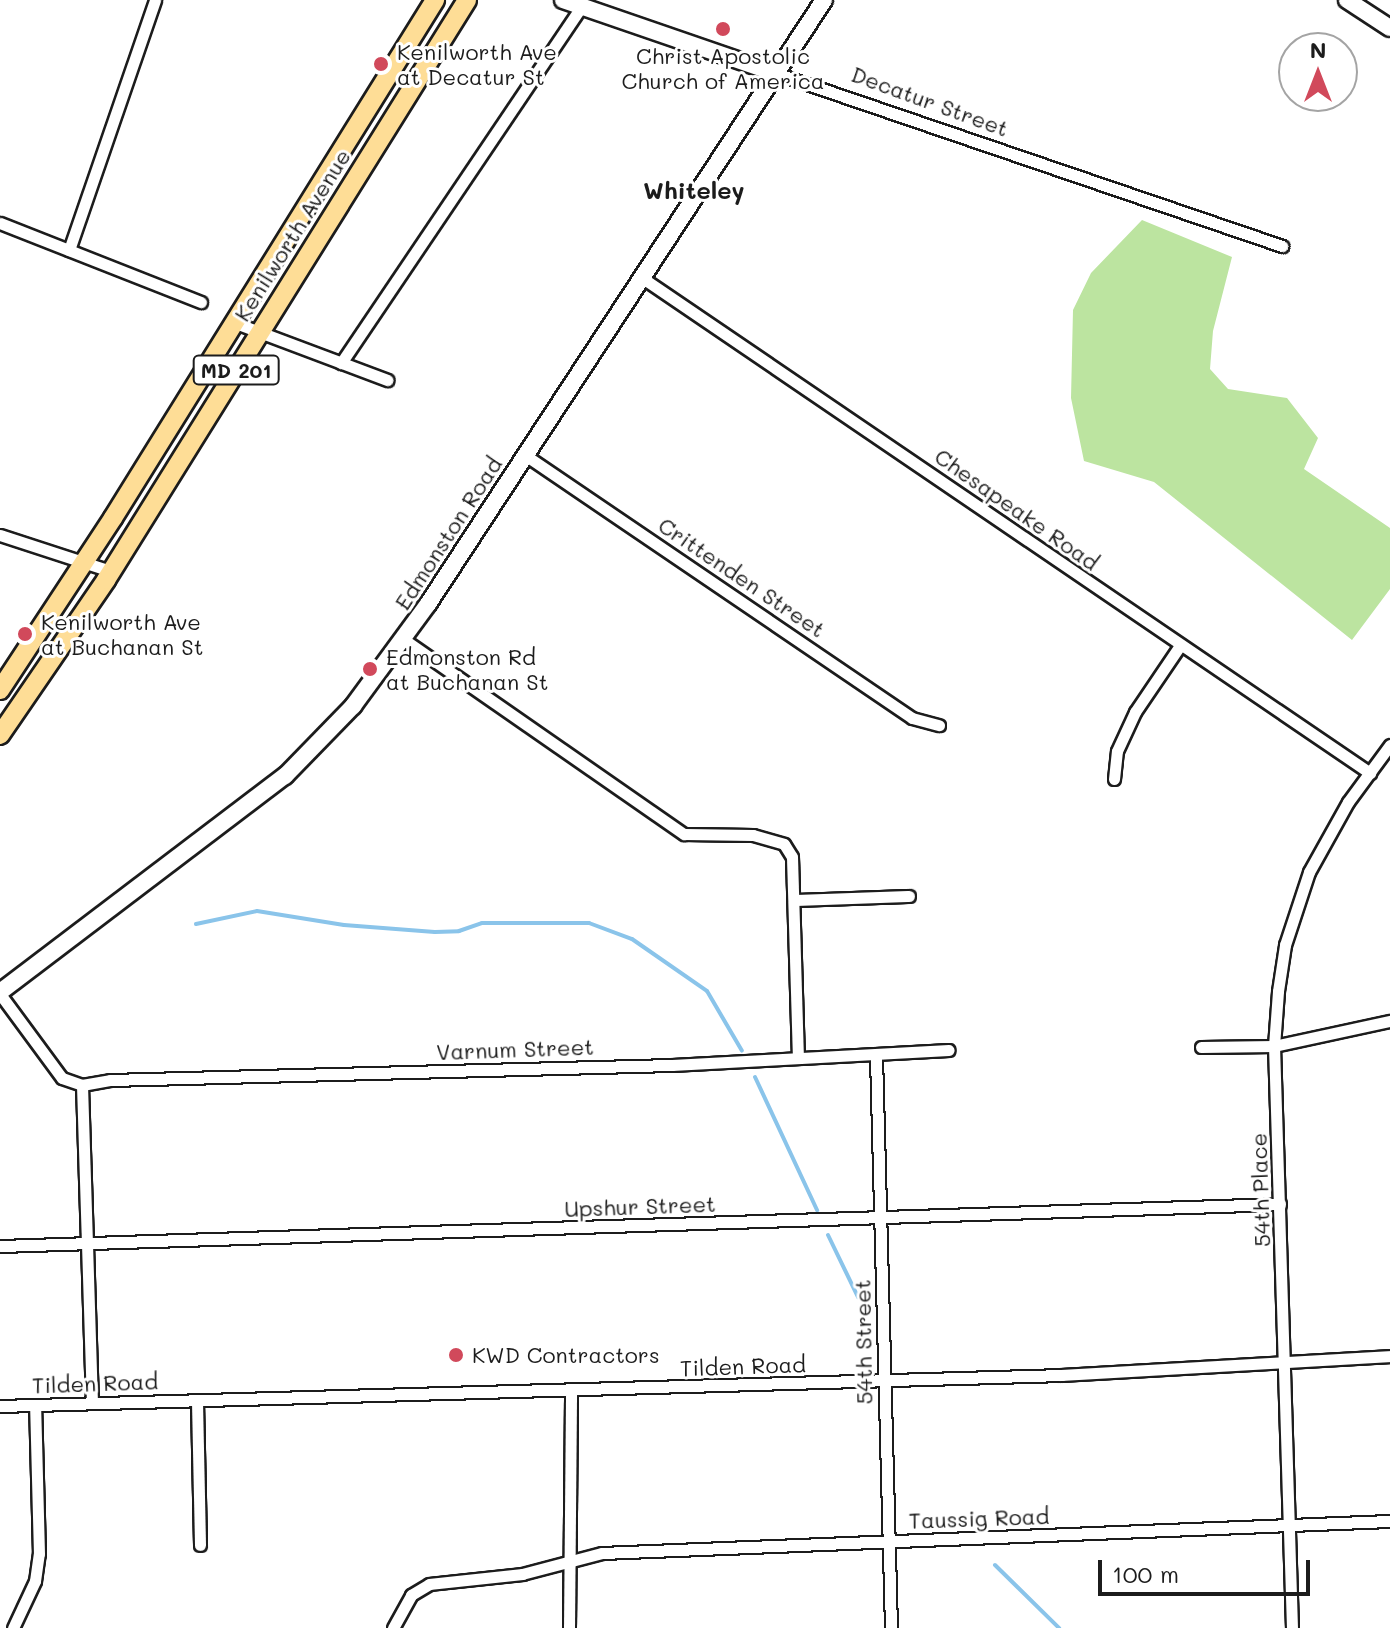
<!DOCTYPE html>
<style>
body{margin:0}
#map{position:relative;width:1390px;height:1628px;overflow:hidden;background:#fff;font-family:Mali,sans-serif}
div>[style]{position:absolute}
.green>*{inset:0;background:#bce4a0}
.stream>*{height:4px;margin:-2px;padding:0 2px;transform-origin:2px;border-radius:2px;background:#8ac4ea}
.roads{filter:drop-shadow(2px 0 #1c1c1c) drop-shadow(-2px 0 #1c1c1c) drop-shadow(0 2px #1c1c1c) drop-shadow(0 -2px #1c1c1c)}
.street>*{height:11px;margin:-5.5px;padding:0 5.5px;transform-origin:5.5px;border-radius:5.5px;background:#fff}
.secondary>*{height:16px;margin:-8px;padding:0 8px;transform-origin:8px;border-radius:8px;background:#fff}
.primary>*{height:18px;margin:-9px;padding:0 9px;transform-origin:9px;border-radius:9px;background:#fedd96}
.dots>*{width:22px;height:22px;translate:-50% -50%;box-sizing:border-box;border:4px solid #fff;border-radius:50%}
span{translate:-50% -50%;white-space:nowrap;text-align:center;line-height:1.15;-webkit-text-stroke:6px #fff;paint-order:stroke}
.shield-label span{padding:2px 6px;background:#fff;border:2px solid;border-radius:6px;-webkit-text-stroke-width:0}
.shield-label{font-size:20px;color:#1c1c1c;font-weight:700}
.poi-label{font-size:22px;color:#1c1c1c}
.left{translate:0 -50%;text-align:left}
.street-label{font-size:22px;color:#1c1c1c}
.neighbourhood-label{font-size:24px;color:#1c1c1c;font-weight:700}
.north{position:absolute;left:1278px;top:32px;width:80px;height:80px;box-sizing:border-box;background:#fff;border:2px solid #a4a4a4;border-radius:50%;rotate:0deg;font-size:22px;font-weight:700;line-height:32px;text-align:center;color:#1c1c1c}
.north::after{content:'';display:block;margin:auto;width:28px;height:36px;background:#d1495b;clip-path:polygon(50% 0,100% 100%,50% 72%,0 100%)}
.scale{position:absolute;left:1098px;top:1560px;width:212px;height:36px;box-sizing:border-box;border:4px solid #1c1c1c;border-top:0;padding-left:10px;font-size:24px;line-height:28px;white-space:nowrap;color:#1c1c1c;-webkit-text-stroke:6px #fff;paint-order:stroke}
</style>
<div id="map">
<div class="green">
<div style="clip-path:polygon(1142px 220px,1232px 257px,1213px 331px,1210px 369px,1228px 389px,1287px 398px,1318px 438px,1304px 469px,1390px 528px,1390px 589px,1352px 640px,1154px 482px,1084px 461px,1071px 398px,1073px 310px,1091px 273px)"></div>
</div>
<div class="stream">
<div style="left:196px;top:924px;width:62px;rotate:-12deg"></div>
<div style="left:257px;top:911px;width:88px;rotate:9.1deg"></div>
<div style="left:344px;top:925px;width:91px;rotate:4.4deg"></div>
<div style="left:435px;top:932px;width:24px;rotate:-2deg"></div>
<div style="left:459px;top:931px;width:24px;rotate:-19deg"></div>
<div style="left:482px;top:923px;width:107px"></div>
<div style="left:589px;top:923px;width:46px;rotate:20.4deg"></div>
<div style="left:632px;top:939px;width:91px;rotate:34.7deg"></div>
<div style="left:707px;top:991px;width:69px;rotate:59.7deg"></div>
<div style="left:755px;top:1077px;width:147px;rotate:65deg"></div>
<div style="left:828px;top:1235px;width:69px;rotate:64.2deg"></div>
<div style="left:995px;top:1565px;width:90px;rotate:44.5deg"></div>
</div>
<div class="roads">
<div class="street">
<div style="left:775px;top:73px;width:536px;rotate:18.84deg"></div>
<div style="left:0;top:223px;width:216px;rotate:21.5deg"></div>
<div style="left:69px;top:250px;width:264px;rotate:-71deg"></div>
<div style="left:641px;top:277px;width:882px;rotate:34.23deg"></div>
<div style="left:233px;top:322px;width:165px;rotate:20.6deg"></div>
<div style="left:341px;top:363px;width:431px;rotate:-56deg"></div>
<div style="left:525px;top:455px;width:468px;rotate:34.2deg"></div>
<div style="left:912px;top:718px;width:28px;rotate:15deg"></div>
<div style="left:0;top:535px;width:117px;rotate:18deg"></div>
<div style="left:403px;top:639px;width:342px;rotate:34.8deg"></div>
<div style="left:684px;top:834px;width:69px;rotate:0.8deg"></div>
<div style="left:753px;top:835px;width:32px;rotate:16deg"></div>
<div style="left:784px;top:844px;width:15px;rotate:58deg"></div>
<div style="left:792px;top:857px;width:201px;rotate:88.3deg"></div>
<div style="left:1114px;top:779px;width:28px;rotate:-84deg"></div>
<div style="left:1117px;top:751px;width:43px;rotate:-65.2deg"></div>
<div style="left:1135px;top:712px;width:78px;rotate:-55.9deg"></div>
<div style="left:794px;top:900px;width:115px;rotate:-2deg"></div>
<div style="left:0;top:994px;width:104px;rotate:53.6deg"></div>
<div style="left:62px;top:1078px;width:21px;rotate:19deg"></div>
<div style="left:82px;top:1085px;width:28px;rotate:-10deg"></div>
<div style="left:110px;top:1080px;width:562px;rotate:-1.53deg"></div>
<div style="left:672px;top:1065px;width:277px;rotate:-3.1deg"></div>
<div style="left:1201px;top:1047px;width:73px;rotate:-0.8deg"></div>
<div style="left:1274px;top:1046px;width:119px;rotate:-12.2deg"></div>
<div style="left:876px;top:1055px;width:573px;rotate:88.5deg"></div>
<div style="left:82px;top:1085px;width:317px;rotate:88.2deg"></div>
<div style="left:0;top:1246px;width:1281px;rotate:-1.88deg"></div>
<div style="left:197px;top:1401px;width:144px;rotate:88.8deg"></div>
<div style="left:0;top:1406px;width:1062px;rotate:-1.67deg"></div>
<div style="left:1062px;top:1375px;width:329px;rotate:-3.3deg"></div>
<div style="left:13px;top:1628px;width:52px;rotate:-64.9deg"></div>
<div style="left:35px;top:1581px;width:27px;rotate:-82deg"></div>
<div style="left:39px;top:1554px;width:149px;rotate:-91.5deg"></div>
<div style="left:393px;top:1628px;width:38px;rotate:-61deg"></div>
<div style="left:411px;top:1595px;width:21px;rotate:-31deg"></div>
<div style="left:429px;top:1584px;width:94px;rotate:-6.1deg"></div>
<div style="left:522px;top:1574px;width:83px;rotate:-14.7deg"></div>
<div style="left:602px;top:1553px;width:789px;rotate:-2.33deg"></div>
<div style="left:569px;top:1628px;width:236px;rotate:-89.5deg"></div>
<div style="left:1292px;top:1628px;width:582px;rotate:-91.77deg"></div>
<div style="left:1274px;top:1046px;width:55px;rotate:-85.8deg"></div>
<div style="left:1278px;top:991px;width:47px;rotate:-81.3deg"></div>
<div style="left:1285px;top:945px;width:77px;rotate:-71.8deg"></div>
<div style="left:1309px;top:872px;width:80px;rotate:-60.9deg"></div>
<div style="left:1348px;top:802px;width:71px;rotate:-53.6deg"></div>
</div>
<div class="secondary">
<div style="left:563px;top:0;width:224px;rotate:19deg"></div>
<div style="left:1347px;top:0;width:51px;rotate:33.1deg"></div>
<div style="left:0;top:992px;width:358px;rotate:-37.2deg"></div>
<div style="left:285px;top:776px;width:98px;rotate:-45.8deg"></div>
<div style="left:353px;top:706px;width:127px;rotate:-53.7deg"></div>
<div style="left:428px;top:604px;width:722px;rotate:-56.75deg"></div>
</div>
<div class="primary">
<div style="left:0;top:690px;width:206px;rotate:-56.7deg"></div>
<div style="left:113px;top:518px;width:610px;rotate:-58.13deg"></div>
<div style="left:0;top:735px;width:188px;rotate:-55.6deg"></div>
<div style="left:106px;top:580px;width:683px;rotate:-58.1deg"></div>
</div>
</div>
<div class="dots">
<div style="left:723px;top:29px;background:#d1495b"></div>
<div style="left:381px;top:64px;background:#d1495b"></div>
<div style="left:25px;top:634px;background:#d1495b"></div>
<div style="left:370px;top:669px;background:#d1495b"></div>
<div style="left:456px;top:1355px;background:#d1495b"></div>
</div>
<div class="shield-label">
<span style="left:236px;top:370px">MD 201</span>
</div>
<div class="poi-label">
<span class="left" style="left:397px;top:64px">Kenilworth Ave<br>at Decatur St</span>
<span style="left:723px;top:68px">Christ Apostolic<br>Church of America</span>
<span class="left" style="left:41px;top:634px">Kenilworth Ave<br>at Buchanan St</span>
<span class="left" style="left:386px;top:669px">Edmonston Rd<br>at Buchanan St</span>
<span class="left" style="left:472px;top:1355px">KWD Contractors</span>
</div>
<div class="street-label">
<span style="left:930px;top:101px;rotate:20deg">Decatur Street</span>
<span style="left:292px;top:235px;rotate:-58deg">Kenilworth Avenue</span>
<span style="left:1017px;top:509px;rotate:35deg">Chesapeake Road</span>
<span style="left:448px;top:533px;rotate:-57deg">Edmonston Road</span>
<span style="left:742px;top:577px;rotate:34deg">Crittenden Street</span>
<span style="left:515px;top:1049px;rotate:-2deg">Varnum Street</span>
<span style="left:1260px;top:1190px;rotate:-92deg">54th Place</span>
<span style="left:640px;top:1206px;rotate:-2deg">Upshur Street</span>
<span style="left:863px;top:1342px;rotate:-91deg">54th Street</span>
<span style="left:743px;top:1366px;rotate:-2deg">Tilden Road</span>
<span style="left:95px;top:1383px;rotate:-2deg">Tilden Road</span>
<span style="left:979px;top:1518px;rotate:-2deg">Taussig Road</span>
</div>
<div class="neighbourhood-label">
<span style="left:694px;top:190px">Whiteley</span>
</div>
<div class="north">N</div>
<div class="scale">100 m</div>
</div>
